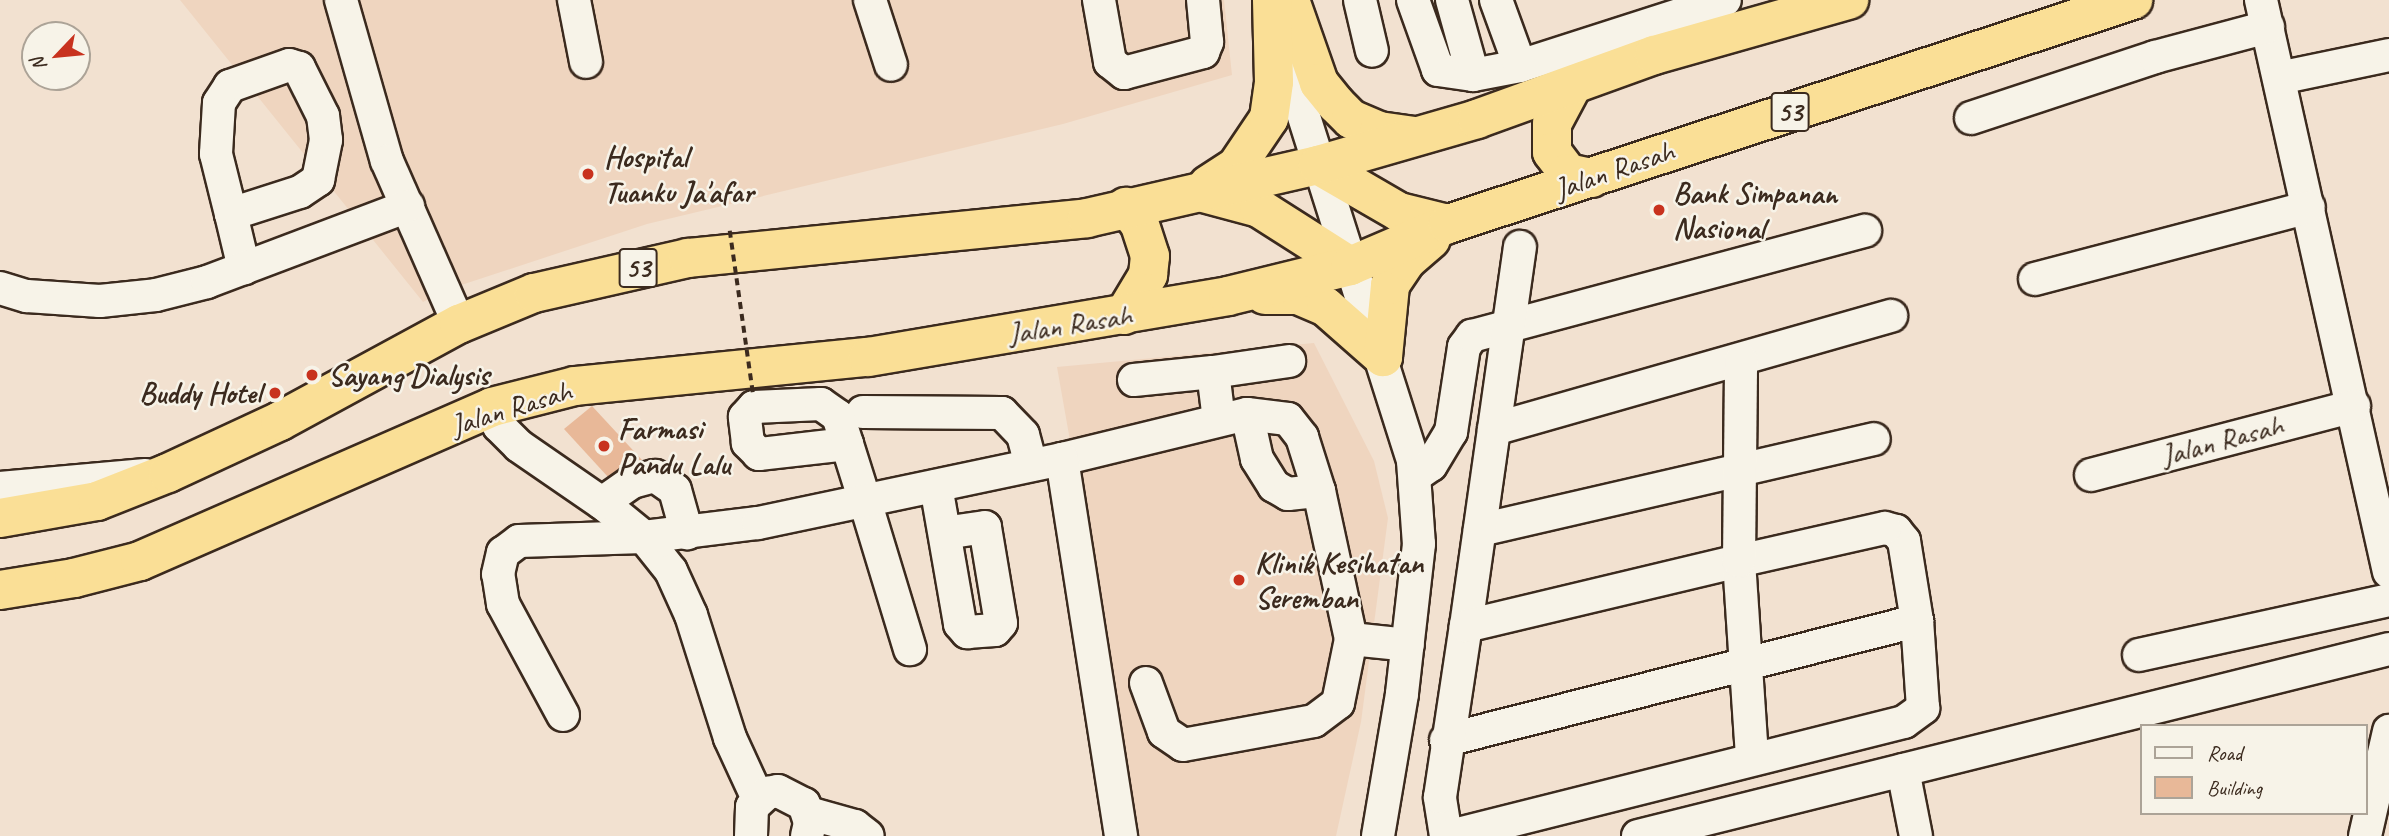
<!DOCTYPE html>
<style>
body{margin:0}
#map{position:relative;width:2389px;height:836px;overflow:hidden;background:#f2e1d0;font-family:Caveat,sans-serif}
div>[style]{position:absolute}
.built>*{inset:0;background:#efd5bf}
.building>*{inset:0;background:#e8b898}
.roads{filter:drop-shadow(2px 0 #3b2a1e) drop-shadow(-2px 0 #3b2a1e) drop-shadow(0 2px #3b2a1e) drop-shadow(0 -2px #3b2a1e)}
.minor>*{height:32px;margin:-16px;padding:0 16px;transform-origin:16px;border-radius:16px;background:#f7f3e8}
.highway>*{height:38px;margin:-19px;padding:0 19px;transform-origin:19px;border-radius:19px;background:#fadf96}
.path-bridge>*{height:3.5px;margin-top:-1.75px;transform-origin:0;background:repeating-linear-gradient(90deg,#3b2a1e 0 7px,transparent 0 12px)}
.dots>*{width:19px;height:19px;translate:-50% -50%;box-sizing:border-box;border:4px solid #f7f3e8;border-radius:50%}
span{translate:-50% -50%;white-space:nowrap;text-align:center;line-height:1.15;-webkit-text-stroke:5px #f7f3e8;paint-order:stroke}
.shield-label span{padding:2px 5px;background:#f7f3e8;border:2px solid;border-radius:5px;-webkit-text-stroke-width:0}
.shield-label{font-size:28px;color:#3b2a1e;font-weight:700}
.poi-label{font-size:30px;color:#3b2a1e;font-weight:700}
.left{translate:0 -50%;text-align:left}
.right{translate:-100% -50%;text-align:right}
.street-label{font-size:30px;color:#3b2a1e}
.legend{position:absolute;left:2140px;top:724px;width:228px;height:91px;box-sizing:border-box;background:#f7f3e8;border:2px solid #aca397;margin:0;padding:9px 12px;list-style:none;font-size:21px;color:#3b2a1e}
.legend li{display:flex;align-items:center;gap:14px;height:35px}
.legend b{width:35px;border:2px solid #aca397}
.north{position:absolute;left:21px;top:21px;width:70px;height:70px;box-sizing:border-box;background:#f7f3e8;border:2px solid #aca397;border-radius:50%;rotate:244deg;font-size:19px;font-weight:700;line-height:28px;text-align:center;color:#3b2a1e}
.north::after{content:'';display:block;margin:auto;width:24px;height:32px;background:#c8321e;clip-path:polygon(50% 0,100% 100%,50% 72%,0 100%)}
</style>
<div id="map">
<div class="built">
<div style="clip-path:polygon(180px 0,1224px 0,1232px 75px,1063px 124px,647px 224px,446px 290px,423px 302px)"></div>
<div style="clip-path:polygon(1314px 343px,1374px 461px,1388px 518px,1361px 722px,1336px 836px,1140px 836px,1057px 367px)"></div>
</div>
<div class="building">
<div style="clip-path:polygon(592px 406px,642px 460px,608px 477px,564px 429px)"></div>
</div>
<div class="roads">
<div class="minor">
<div style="left:341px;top:0;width:167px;rotate:74.1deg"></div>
<div style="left:387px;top:161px;width:178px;rotate:66.2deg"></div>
<div style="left:574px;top:0;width:63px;rotate:79deg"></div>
<div style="left:870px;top:0;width:68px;rotate:72.1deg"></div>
<div style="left:1099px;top:0;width:63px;rotate:79.9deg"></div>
<div style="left:1110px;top:62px;width:18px;rotate:38deg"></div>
<div style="left:1124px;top:73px;width:82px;rotate:-14.9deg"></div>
<div style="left:1203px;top:52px;width:11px;rotate:-68deg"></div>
<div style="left:1207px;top:42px;width:42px;rotate:-95.4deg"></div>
<div style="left:1360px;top:0;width:52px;rotate:76.8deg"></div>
<div style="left:1413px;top:0;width:74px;rotate:70.3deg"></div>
<div style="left:1438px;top:70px;width:35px;rotate:8deg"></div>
<div style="left:1473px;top:75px;width:48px;rotate:-10.8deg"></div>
<div style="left:1520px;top:66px;width:215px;rotate:-17.8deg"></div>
<div style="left:1452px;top:0;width:78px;rotate:74.4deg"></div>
<div style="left:1496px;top:0;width:70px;rotate:70deg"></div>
<div style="left:2261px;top:0;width:586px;rotate:77.39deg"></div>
<div style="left:1286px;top:27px;width:75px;rotate:80deg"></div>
<div style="left:1299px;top:101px;width:378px;rotate:72.4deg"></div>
<div style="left:1413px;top:461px;width:83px;rotate:85.9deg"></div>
<div style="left:1419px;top:544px;width:151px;rotate:96.5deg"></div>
<div style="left:1402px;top:694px;width:144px;rotate:99.6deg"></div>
<div style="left:2279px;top:78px;width:112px;rotate:-11.8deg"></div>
<div style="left:1971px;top:118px;width:194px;rotate:-18.3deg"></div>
<div style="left:2155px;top:57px;width:117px;rotate:-14.9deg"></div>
<div style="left:231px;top:214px;width:72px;rotate:-17.7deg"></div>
<div style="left:300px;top:192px;width:22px;rotate:-34deg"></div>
<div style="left:318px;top:180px;width:41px;rotate:-78.7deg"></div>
<div style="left:326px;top:140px;width:24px;rotate:-97deg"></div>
<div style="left:323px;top:116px;width:54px;rotate:-116.6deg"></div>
<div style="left:299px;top:68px;width:10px;rotate:-163deg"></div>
<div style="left:289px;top:65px;width:63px;rotate:160.4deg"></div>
<div style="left:230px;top:86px;width:20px;rotate:123deg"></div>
<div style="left:219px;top:103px;width:51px;rotate:93.4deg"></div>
<div style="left:216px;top:154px;width:62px;rotate:76deg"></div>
<div style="left:231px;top:214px;width:56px;rotate:76.5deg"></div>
<div style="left:2035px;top:279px;width:283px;rotate:-14.7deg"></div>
<div style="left:0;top:288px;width:28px;rotate:17deg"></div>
<div style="left:27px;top:296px;width:73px;rotate:3.9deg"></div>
<div style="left:100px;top:301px;width:56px;rotate:-6.1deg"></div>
<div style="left:156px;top:295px;width:53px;rotate:-14.3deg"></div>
<div style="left:207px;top:282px;width:215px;rotate:-20.7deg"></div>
<div style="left:1134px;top:380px;width:79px;rotate:-5.8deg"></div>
<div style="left:492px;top:407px;width:20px;rotate:70deg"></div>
<div style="left:499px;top:426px;width:28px;rotate:45deg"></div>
<div style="left:519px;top:446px;width:106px;rotate:34.6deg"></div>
<div style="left:606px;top:506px;width:49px;rotate:39.2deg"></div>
<div style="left:644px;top:537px;width:43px;rotate:51.5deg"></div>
<div style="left:671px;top:571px;width:48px;rotate:65.6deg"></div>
<div style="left:691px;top:615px;width:129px;rotate:72.4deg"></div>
<div style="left:730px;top:738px;width:67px;rotate:65.3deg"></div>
<div style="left:863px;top:412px;width:139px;rotate:0.4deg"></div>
<div style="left:1002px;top:413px;width:30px;rotate:46deg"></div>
<div style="left:1023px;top:435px;width:31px;rotate:75deg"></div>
<div style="left:1247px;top:414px;width:46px;rotate:77.5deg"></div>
<div style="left:1257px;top:459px;width:32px;rotate:58deg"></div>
<div style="left:1274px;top:486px;width:16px;rotate:30deg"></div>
<div style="left:1288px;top:494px;width:31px;rotate:-6deg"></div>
<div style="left:1219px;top:420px;width:48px;rotate:-97.1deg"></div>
<div style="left:1213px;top:372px;width:77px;rotate:-8.2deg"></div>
<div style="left:1494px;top:429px;width:413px;rotate:-15.9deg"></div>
<div style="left:847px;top:444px;width:89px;rotate:173.5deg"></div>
<div style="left:759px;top:454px;width:16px;rotate:-135deg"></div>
<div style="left:748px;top:443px;width:26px;rotate:-97deg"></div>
<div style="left:745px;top:417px;width:13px;rotate:-48deg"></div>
<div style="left:754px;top:407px;width:67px;rotate:-2.6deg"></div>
<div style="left:821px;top:404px;width:21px;rotate:35deg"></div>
<div style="left:838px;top:416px;width:29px;rotate:72deg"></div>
<div style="left:847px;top:444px;width:60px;rotate:72.5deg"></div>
<div style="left:865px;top:501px;width:155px;rotate:73.1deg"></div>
<div style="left:1062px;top:459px;width:190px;rotate:-13.7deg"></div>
<div style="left:1247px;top:414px;width:41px;rotate:7deg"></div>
<div style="left:1288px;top:419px;width:23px;rotate:52deg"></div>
<div style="left:1302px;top:437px;width:57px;rotate:72.5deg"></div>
<div style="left:1319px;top:491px;width:151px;rotate:77.8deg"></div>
<div style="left:1351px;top:639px;width:57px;rotate:6deg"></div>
<div style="left:2091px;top:475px;width:272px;rotate:-14.7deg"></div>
<div style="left:1415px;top:476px;width:19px;rotate:-35deg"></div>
<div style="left:1431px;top:465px;width:39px;rotate:-59deg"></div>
<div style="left:1451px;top:432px;width:86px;rotate:-81.3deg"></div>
<div style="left:1464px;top:347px;width:14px;rotate:-54deg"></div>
<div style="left:1472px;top:336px;width:407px;rotate:-15deg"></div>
<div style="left:936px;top:486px;width:140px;rotate:80.1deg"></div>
<div style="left:960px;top:624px;width:11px;rotate:49deg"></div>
<div style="left:967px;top:632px;width:28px;rotate:-4deg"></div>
<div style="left:995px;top:630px;width:9px;rotate:-49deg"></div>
<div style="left:1001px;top:623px;width:97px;rotate:-99.5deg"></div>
<div style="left:985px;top:527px;width:40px;rotate:171.5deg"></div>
<div style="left:0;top:488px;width:146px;rotate:-5.1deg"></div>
<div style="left:602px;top:503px;width:37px;rotate:-35deg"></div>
<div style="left:632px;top:482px;width:24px;rotate:-15deg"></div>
<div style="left:655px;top:476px;width:24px;rotate:35deg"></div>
<div style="left:675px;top:490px;width:45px;rotate:74.4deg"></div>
<div style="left:1480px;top:530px;width:404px;rotate:-13deg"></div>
<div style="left:1466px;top:626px;width:383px;rotate:-81.9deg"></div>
<div style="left:2139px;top:655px;width:256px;rotate:-12.4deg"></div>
<div style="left:1146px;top:683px;width:52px;rotate:69.8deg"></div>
<div style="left:1164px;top:732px;width:23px;rotate:34deg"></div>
<div style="left:1183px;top:745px;width:133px;rotate:-10.4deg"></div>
<div style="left:1314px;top:721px;width:30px;rotate:-37deg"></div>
<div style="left:1338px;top:703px;width:65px;rotate:-78.5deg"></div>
<div style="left:563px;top:715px;width:126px;rotate:-118.4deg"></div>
<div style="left:503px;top:604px;width:30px;rotate:-99deg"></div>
<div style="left:498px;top:574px;width:22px;rotate:-77deg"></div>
<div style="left:503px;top:553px;width:20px;rotate:-37deg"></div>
<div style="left:519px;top:541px;width:125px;rotate:-1.8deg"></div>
<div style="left:644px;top:537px;width:115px;rotate:-7deg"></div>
<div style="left:758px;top:523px;width:311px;rotate:-11.9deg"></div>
<div style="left:1062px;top:459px;width:382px;rotate:81.1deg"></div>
<div style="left:1446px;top:740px;width:486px;rotate:-14.2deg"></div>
<div style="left:1903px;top:770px;width:67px;rotate:78.9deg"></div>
<div style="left:808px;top:813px;width:49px;rotate:15.5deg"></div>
<div style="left:855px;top:826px;width:16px;rotate:38deg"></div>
<div style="left:751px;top:836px;width:29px;rotate:-88deg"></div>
<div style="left:752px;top:807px;width:21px;rotate:-43deg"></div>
<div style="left:767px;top:793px;width:11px;rotate:-10deg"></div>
<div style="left:778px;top:791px;width:29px;rotate:27deg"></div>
<div style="left:804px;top:804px;width:20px;rotate:72deg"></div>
<div style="left:810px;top:823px;width:13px;rotate:103deg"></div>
<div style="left:1446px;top:836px;width:39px;rotate:-99deg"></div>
<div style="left:1440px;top:797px;width:173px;rotate:-81.4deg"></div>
<div style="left:1466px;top:626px;width:281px;rotate:-13.4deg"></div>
<div style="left:1739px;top:561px;width:196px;rotate:86.2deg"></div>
<div style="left:1450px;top:836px;width:468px;rotate:-14.1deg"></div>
<div style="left:1904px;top:722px;width:24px;rotate:-36deg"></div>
<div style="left:1923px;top:708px;width:87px;rotate:-93.9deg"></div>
<div style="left:1917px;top:621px;width:81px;rotate:-99.2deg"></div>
<div style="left:1904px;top:541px;width:13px;rotate:-129deg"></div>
<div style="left:1896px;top:531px;width:11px;rotate:-165deg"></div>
<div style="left:1885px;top:528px;width:150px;rotate:167.3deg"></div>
<div style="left:1739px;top:561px;width:201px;rotate:-89.4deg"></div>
<div style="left:1638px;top:836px;width:774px;rotate:-13.98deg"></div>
<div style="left:2365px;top:836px;width:108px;rotate:-77.1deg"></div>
</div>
<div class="highway">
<div style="left:1290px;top:0;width:88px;rotate:70.7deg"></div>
<div style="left:1319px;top:83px;width:27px;rotate:51deg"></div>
<div style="left:1336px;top:104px;width:21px;rotate:45deg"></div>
<div style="left:1351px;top:119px;width:30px;rotate:23deg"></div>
<div style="left:1379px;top:131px;width:34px;rotate:8deg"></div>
<div style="left:1571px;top:88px;width:40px;rotate:118deg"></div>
<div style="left:1552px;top:123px;width:29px;rotate:90deg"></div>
<div style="left:1552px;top:152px;width:26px;rotate:53deg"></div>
<div style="left:1568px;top:173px;width:24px;rotate:12deg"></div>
<div style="left:1318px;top:165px;width:94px;rotate:30.1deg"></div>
<div style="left:1399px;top:212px;width:50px;rotate:13.8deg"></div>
<div style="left:1208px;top:185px;width:33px;rotate:-33deg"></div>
<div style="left:1236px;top:167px;width:59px;rotate:-56deg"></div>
<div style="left:1269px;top:118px;width:36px;rotate:-82deg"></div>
<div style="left:1274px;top:82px;width:82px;rotate:-91.4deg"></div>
<div style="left:1203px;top:193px;width:58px;rotate:15deg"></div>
<div style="left:1259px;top:208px;width:108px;rotate:32.5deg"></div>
<div style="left:1265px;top:295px;width:33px"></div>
<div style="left:1298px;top:295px;width:30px;rotate:23deg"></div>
<div style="left:1326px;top:307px;width:76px;rotate:41.3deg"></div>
<div style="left:1124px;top:315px;width:47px;rotate:-59deg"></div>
<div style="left:1148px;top:275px;width:19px;rotate:-84deg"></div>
<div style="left:1150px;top:256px;width:35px;rotate:-108deg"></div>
<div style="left:1139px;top:223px;width:21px;rotate:-129deg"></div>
<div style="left:1383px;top:357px;width:72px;rotate:-84.4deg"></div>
<div style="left:1390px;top:285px;width:29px;rotate:-56deg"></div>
<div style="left:1406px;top:261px;width:33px;rotate:-41deg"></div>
<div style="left:0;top:518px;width:98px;rotate:-9.9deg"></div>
<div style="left:97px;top:501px;width:76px;rotate:-21.5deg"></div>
<div style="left:168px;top:473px;width:123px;rotate:-24.9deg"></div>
<div style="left:280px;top:421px;width:204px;rotate:-28.5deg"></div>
<div style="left:459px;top:324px;width:81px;rotate:-22.5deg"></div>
<div style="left:534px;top:293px;width:158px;rotate:-12.8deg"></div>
<div style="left:688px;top:258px;width:401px;rotate:-5.7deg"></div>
<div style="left:1087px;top:218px;width:237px;rotate:-12.9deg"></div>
<div style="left:1318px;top:165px;width:166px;rotate:-16.1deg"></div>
<div style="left:1477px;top:119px;width:188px;rotate:-19.9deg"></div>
<div style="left:1654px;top:55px;width:203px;rotate:-15.8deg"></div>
<div style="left:0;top:590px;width:75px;rotate:-9.2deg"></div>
<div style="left:74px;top:578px;width:68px;rotate:-14.4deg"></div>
<div style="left:140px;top:561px;width:384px;rotate:-23.6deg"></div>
<div style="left:492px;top:407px;width:86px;rotate:-14.2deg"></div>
<div style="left:575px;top:386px;width:294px;rotate:-5.7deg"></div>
<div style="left:868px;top:357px;width:365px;rotate:-9.6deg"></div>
<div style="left:1228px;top:296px;width:126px;rotate:-13.8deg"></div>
<div style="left:1350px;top:266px;width:107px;rotate:-23.2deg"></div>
<div style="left:1448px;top:224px;width:721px;rotate:-18.11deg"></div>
</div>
</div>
<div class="path-bridge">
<div style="left:730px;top:231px;width:164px;rotate:81.9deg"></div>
</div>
<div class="dots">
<div style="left:588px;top:174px;background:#c8321e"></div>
<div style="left:1659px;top:210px;background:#c8321e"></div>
<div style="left:312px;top:375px;background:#c8321e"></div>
<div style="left:275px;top:393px;background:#c8321e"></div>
<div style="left:604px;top:446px;background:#c8321e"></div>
<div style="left:1239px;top:580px;background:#c8321e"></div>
</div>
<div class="shield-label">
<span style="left:1790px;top:112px">53</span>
<span style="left:638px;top:268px">53</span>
</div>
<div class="poi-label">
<span class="left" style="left:604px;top:174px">Hospital<br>Tuanku Ja'afar</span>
<span class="left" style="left:1673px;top:210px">Bank Simpanan<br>Nasional</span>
<span class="left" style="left:328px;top:375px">Sayang Dialysis</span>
<span class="right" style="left:261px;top:393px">Buddy Hotel</span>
<span class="left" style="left:618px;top:446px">Farmasi<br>Pandu Lalu</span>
<span class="left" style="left:1255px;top:580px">Klinik Kesihatan<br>Seremban</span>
</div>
<div class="street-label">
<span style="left:1614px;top:170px;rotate:-19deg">Jalan Rasah</span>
<span style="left:1070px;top:324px;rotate:-9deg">Jalan Rasah</span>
<span style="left:511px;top:408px;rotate:-17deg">Jalan Rasah</span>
<span style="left:2222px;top:440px;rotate:-15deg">Jalan Rasah</span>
</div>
<ul class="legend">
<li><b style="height:9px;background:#f7f3e8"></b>Road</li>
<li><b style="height:19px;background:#e8b898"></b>Building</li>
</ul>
<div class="north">N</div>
</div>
